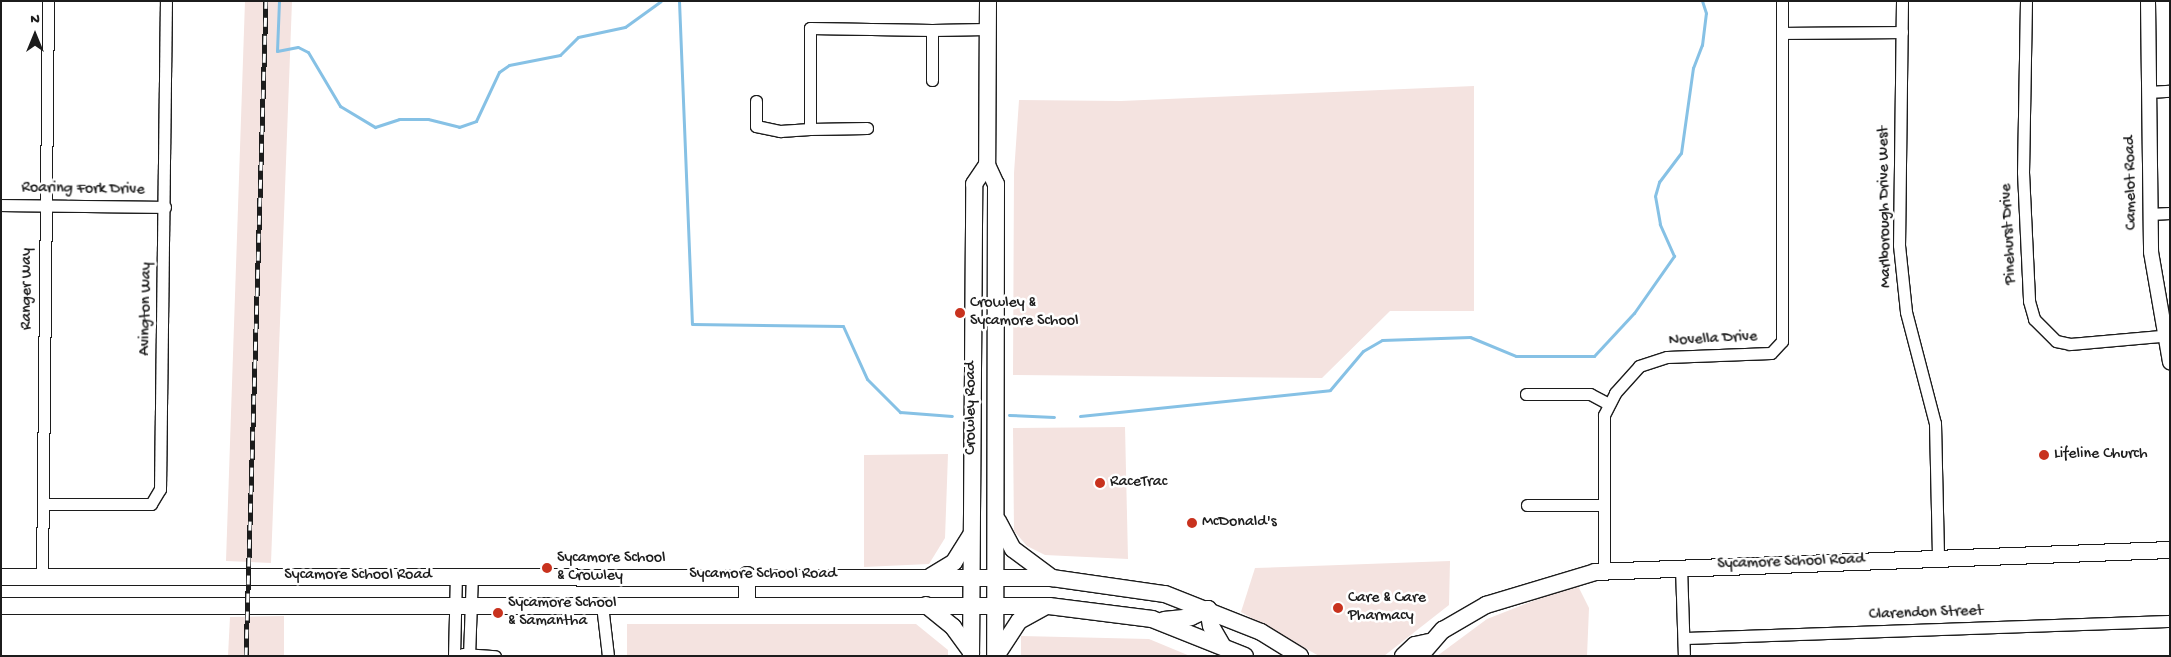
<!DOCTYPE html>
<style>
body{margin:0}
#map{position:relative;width:2171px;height:657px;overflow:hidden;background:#fff;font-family:"Gochi Hand",sans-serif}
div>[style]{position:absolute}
.built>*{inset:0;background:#f4e3e0}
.stream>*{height:3px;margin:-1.5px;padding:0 1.5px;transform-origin:1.5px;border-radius:1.5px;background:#86c1e5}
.roads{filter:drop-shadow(1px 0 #1c1c1c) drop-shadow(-1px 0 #1c1c1c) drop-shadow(0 1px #1c1c1c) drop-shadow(0 -1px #1c1c1c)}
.minor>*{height:11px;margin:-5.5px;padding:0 5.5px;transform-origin:5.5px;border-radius:5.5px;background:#fff}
.tertiary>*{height:14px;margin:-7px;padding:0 7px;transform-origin:7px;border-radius:7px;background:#fff}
.secondary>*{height:16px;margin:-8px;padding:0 8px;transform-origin:8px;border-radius:8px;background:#fff}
.rail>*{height:5px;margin-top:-2.5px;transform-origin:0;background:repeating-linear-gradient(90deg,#fff 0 9px,#1c1c1c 0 18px);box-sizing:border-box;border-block:1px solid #1c1c1c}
.dots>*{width:14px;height:14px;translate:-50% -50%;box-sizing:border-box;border:2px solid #fff;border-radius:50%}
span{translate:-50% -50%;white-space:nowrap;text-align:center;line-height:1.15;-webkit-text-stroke:5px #fff;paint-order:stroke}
.street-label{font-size:16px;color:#1c1c1c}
.poi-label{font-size:16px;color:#1c1c1c}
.left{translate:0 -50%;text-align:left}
.frame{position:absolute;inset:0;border:2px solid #1c1c1c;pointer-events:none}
.north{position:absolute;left:10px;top:10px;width:50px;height:50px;-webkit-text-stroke:4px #fff;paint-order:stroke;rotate:0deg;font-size:14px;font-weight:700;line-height:20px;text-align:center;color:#1c1c1c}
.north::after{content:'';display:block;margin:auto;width:18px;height:22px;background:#1c1c1c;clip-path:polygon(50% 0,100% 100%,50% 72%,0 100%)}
</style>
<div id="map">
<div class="built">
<div style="clip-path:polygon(245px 1px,292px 1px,271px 563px,226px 561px)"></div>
<div style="clip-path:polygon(1474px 86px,1474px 311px,1390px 311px,1322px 378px,1013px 375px,1014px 173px,1019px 100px,1121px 101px)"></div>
<div style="clip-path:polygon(1125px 427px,1128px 559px,1045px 555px,1027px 546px,1014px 531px,1013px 428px)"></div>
<div style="clip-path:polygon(948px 454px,945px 538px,929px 564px,864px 567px,864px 455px)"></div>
<div style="clip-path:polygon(1450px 561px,1449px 605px,1384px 656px,1319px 656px,1241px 612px,1255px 568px)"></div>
<div style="clip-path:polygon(1577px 584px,1589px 608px,1587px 656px,1437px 656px,1487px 619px)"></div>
<div style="clip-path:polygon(284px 616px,284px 656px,228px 656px,230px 617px)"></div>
<div style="clip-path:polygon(627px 624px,916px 624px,948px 650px,948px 656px,627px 656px)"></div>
<div style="clip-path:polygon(1021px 636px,1149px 639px,1190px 656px,1021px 656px)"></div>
</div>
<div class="stream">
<div style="left:279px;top:1px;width:50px;rotate:92.3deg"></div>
<div style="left:277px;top:51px;width:21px;rotate:-11deg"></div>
<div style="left:298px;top:47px;width:11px;rotate:27deg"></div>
<div style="left:308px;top:52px;width:63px;rotate:59.3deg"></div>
<div style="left:340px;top:106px;width:41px;rotate:31deg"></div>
<div style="left:375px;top:127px;width:25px;rotate:-18deg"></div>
<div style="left:399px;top:119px;width:29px"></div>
<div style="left:428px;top:119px;width:32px;rotate:14deg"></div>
<div style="left:459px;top:127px;width:18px;rotate:-19deg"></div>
<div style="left:476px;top:121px;width:54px;rotate:-64.9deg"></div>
<div style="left:499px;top:72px;width:12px;rotate:-35deg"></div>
<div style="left:509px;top:65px;width:52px;rotate:-11.1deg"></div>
<div style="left:560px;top:55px;width:25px;rotate:-45deg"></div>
<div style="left:578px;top:37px;width:48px;rotate:-12deg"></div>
<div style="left:625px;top:27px;width:44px;rotate:-35.8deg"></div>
<div style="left:679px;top:1px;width:323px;rotate:87.7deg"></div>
<div style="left:692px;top:324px;width:151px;rotate:0.8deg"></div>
<div style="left:843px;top:326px;width:58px;rotate:65.6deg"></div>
<div style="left:867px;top:379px;width:47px;rotate:45deg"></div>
<div style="left:900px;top:412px;width:52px;rotate:4.4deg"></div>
<div style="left:1009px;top:415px;width:45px;rotate:2.5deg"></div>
<div style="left:1080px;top:416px;width:251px;rotate:-5.9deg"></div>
<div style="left:1330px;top:390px;width:51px;rotate:-49.8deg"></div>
<div style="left:1363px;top:351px;width:22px;rotate:-30deg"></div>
<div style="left:1382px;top:340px;width:88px;rotate:-2deg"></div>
<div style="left:1470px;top:337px;width:50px;rotate:22.4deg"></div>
<div style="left:1516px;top:356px;width:78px"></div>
<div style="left:1594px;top:356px;width:59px;rotate:-47.1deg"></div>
<div style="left:1634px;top:313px;width:70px;rotate:-54.9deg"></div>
<div style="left:1674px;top:256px;width:35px;rotate:-114deg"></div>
<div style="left:1660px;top:224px;width:28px;rotate:-100deg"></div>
<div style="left:1655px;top:196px;width:15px;rotate:-74deg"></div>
<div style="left:1659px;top:182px;width:36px;rotate:-53deg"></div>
<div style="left:1681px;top:153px;width:86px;rotate:-82deg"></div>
<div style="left:1693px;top:68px;width:25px;rotate:-69deg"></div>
<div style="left:1702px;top:45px;width:32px;rotate:-83deg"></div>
<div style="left:1706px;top:13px;width:13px;rotate:-108deg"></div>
</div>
<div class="roads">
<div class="minor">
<div style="left:1902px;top:1px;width:244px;rotate:90.7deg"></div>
<div style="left:1899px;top:245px;width:67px;rotate:84deg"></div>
<div style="left:1906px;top:312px;width:115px;rotate:75.4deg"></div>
<div style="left:1935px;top:423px;width:135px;rotate:88.7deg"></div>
<div style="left:2026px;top:1px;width:171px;rotate:91deg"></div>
<div style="left:2023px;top:172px;width:129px;rotate:87.3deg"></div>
<div style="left:2029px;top:301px;width:19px;rotate:74deg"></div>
<div style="left:2034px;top:319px;width:31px;rotate:45deg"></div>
<div style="left:2056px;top:341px;width:14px;rotate:12deg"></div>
<div style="left:2070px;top:344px;width:100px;rotate:-5.1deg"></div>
<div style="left:932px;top:30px;width:55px;rotate:-1deg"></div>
<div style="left:1782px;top:33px;width:120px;rotate:-0.5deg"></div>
<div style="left:2148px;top:92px;width:22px;rotate:-3deg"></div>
<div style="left:756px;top:101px;width:25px;rotate:90deg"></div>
<div style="left:756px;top:126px;width:25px;rotate:12deg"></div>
<div style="left:780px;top:131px;width:30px;rotate:-4deg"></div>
<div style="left:810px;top:129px;width:101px;rotate:-90deg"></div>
<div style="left:810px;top:28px;width:122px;rotate:0.9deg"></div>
<div style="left:932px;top:30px;width:50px;rotate:90deg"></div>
<div style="left:810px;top:129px;width:57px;rotate:-1deg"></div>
<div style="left:1px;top:205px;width:164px;rotate:0.7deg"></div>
<div style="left:2149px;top:214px;width:21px;rotate:-3deg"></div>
<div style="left:1526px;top:394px;width:64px"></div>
<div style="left:1590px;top:394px;width:21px;rotate:28deg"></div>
<div style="left:43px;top:504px;width:108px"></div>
<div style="left:151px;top:504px;width:17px;rotate:-59deg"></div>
<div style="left:160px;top:489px;width:488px;rotate:-89.3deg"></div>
<div style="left:1527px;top:505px;width:75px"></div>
<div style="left:1681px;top:567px;width:89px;rotate:88.1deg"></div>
<div style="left:1604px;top:571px;width:156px;rotate:-90deg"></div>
<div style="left:1604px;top:415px;width:25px;rotate:-63deg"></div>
<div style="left:1615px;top:393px;width:36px;rotate:-48deg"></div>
<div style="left:1639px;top:366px;width:29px;rotate:-18deg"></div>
<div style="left:1667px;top:357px;width:104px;rotate:-2.2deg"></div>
<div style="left:1771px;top:353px;width:16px;rotate:-47deg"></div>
<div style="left:1782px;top:341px;width:340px;rotate:-90deg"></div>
<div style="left:42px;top:577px;width:576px;rotate:-89.4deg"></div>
<div style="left:602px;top:605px;width:51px;rotate:83.3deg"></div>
<div style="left:1684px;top:638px;width:486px;rotate:-2deg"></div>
<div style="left:463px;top:654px;width:32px;rotate:4deg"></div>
<div style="left:454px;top:656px;width:80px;rotate:-88.6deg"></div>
<div style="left:469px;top:656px;width:80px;rotate:-87.9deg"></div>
</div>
<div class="tertiary">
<div style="left:2148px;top:1px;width:251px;rotate:89.3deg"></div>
<div style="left:2151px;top:252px;width:112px;rotate:80.2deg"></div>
</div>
<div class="secondary">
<div style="left:988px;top:1px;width:164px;rotate:90.3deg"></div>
<div style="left:987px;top:165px;width:21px;rotate:65deg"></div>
<div style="left:996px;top:184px;width:472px;rotate:90.1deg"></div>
<div style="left:998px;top:521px;width:32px;rotate:62deg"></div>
<div style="left:1013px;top:549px;width:49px;rotate:36.6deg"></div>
<div style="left:747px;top:575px;width:29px;rotate:90deg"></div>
<div style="left:931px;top:576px;width:27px;rotate:-31deg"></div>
<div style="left:954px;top:562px;width:31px;rotate:-58deg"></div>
<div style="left:1px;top:577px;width:1051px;rotate:0.05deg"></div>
<div style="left:1052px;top:578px;width:114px;rotate:8.1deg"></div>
<div style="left:1165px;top:594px;width:103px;rotate:21.6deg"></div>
<div style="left:1261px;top:632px;width:46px;rotate:31.6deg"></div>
<div style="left:926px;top:605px;width:35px;rotate:39deg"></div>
<div style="left:953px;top:627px;width:31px;rotate:54deg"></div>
<div style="left:1px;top:606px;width:1048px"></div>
<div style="left:1049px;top:606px;width:104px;rotate:7.2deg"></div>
<div style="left:1152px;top:619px;width:100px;rotate:21.7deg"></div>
<div style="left:1164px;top:620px;width:27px;rotate:-6deg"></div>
<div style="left:1191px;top:617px;width:19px;rotate:-25deg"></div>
<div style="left:1208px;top:609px;width:17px;rotate:80deg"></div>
<div style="left:1211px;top:626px;width:22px;rotate:60deg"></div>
<div style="left:971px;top:656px;width:472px;rotate:-89.6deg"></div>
<div style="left:974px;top:184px;width:23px;rotate:-56deg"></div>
<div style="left:996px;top:656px;width:42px;rotate:-56.7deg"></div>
<div style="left:1019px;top:621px;width:29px;rotate:-29deg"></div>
<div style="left:1403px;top:656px;width:16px;rotate:-43deg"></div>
<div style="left:1415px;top:645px;width:14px;rotate:-12deg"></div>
<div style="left:1420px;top:656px;width:35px;rotate:-49deg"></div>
<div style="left:1443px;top:630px;width:50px;rotate:-30.2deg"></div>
<div style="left:1486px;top:605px;width:114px;rotate:-16.8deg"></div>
<div style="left:1595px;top:572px;width:575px;rotate:-2.19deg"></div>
</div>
</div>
<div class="rail">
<div style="left:246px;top:656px;width:655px;rotate:-88.25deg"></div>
</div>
<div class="dots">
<div style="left:960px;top:313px;background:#c8321e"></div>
<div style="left:2044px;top:455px;background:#c8321e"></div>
<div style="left:1100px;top:483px;background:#c8321e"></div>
<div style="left:1192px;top:523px;background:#c8321e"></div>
<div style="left:547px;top:568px;background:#c8321e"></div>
<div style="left:1338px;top:608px;background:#c8321e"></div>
<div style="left:498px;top:613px;background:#c8321e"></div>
</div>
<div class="street-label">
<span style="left:2132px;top:183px;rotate:-91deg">Camelot Road</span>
<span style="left:83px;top:190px;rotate:1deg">Roaring Fork Drive</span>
<span style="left:1886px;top:207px;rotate:-91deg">Marlborough Drive West</span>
<span style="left:2010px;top:234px;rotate:-93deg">Pinehurst Drive</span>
<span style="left:28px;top:289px;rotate:-90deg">Ranger Way</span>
<span style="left:147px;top:309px;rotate:-89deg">Avington Way</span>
<span style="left:1713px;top:340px;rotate:-3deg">Novella Drive</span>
<span style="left:972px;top:408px;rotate:-90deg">Crowley Road</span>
<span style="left:1791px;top:563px;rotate:-2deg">Sycamore School Road</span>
<span style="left:763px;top:575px">Sycamore School Road</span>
<span style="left:358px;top:576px">Sycamore School Road</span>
<span style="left:1926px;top:614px;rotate:-2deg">Clarendon Street</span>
</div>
<div class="poi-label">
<span class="left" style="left:970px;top:313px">Crowley &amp;<br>Sycamore School</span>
<span class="left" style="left:2054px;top:455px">Lifeline Church</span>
<span class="left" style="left:1110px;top:483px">RaceTrac</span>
<span class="left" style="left:1202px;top:523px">McDonald's</span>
<span class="left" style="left:557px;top:568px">Sycamore School<br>&amp; Crowley</span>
<span class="left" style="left:1348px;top:608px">Care &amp; Care<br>Pharmacy</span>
<span class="left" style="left:508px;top:613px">Sycamore School<br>&amp; Samantha</span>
</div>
<div class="frame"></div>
<div class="north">N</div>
</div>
